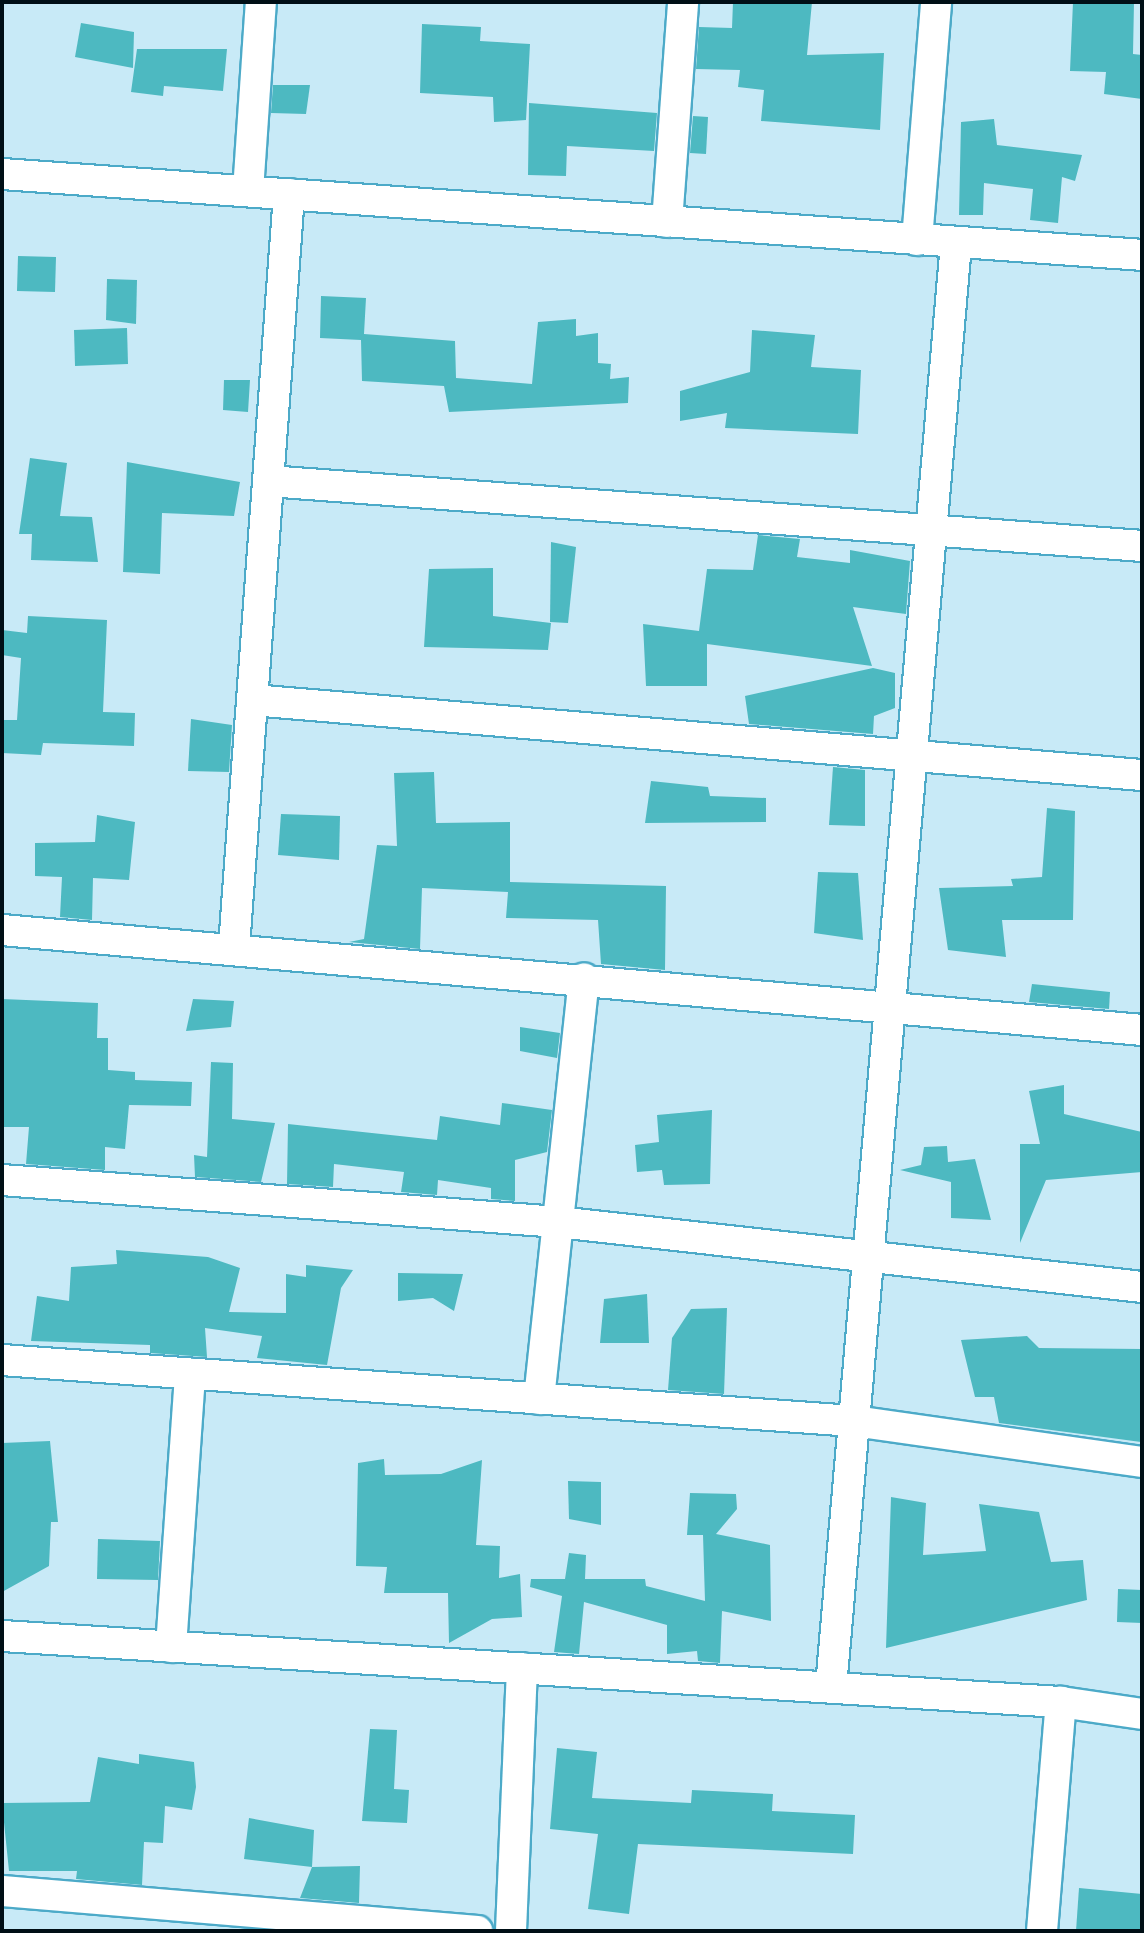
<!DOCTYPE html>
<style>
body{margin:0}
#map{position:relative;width:1144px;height:1933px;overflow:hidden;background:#c8eaf7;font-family:Merriweather,serif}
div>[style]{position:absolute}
.building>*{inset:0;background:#4db9c1}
.roads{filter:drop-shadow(2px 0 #4caac8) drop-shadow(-2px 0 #4caac8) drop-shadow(0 2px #4caac8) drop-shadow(0 -2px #4caac8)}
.street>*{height:30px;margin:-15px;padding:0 15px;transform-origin:15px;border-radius:15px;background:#fff}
span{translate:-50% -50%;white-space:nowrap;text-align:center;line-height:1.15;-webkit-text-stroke:6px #e3f4fa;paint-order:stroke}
.frame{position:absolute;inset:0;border:4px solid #000f16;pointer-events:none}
</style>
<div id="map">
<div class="building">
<div style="clip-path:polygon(733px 2px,812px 2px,807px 55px,884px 53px,880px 130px,761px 121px,764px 90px,738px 87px,740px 70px,696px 69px,699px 27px,732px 28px)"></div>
<div style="clip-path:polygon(1073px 2px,1134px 2px,1133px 54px,1142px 55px,1142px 99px,1104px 94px,1106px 72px,1070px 71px)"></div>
<div style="clip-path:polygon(81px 23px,134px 32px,133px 68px,75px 57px)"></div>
<div style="clip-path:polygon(422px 24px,481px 27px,480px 41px,530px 44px,526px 120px,494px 122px,493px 97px,420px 93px)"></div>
<div style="clip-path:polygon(137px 49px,227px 49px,223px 91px,164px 86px,163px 96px,131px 92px)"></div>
<div style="clip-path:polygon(273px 85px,310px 85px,306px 114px,271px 113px)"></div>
<div style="clip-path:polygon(529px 103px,657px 113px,654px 151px,567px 146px,566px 176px,528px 175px)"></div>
<div style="clip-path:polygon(693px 116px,708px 117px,706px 154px,690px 153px)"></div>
<div style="clip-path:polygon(994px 119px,997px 145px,1082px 155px,1075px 181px,1062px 177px,1058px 223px,1030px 220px,1033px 189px,984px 183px,983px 215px,959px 215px,961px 122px)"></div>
<div style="clip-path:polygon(18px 256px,56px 257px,55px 292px,17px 291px)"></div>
<div style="clip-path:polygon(107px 279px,137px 280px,136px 324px,106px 320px)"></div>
<div style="clip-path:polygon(321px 296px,366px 298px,364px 334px,455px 341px,456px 378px,532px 384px,538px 322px,576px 319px,576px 336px,598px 333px,598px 363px,611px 364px,610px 379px,629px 377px,628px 403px,449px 412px,444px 386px,362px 381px,361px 340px,320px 338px)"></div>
<div style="clip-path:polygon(127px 328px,128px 364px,75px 366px,74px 330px)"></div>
<div style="clip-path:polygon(752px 330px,815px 335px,811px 367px,861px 370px,858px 434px,725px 428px,727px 413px,680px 421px,680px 391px,750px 372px)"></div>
<div style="clip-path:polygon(224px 380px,250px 380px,248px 412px,223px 410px)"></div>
<div style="clip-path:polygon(30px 458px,67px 463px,60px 516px,92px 517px,98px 562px,31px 560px,32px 534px,19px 534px)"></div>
<div style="clip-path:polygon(127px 462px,240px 482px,234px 516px,162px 513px,160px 574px,123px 572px)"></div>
<div style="clip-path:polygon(758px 535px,800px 539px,797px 557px,850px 563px,850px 550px,910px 561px,906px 614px,853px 607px,872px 666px,707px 644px,707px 686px,646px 686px,643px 624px,699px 631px,707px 569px,753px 570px)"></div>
<div style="clip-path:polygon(551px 542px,576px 547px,568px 623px,550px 622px)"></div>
<div style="clip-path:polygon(493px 568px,493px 616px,551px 623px,548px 650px,424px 647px,429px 569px)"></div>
<div style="clip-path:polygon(28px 616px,107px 620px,103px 712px,135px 713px,134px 746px,43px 743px,41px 755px,2px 753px,2px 720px,17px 720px,21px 658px,2px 655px,2px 630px,27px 633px)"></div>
<div style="clip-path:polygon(873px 668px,895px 673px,895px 708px,874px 716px,873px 734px,749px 724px,745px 696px)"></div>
<div style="clip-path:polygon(191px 719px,232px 725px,229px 772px,188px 771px)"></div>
<div style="clip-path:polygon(833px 767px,865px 770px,865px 826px,829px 825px)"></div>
<div style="clip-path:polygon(434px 772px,436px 823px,510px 822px,510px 882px,666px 886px,665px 970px,601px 964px,598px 920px,506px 918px,508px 892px,422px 888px,420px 949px,349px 942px,364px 939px,377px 845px,397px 846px,394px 773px)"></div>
<div style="clip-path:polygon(651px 781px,708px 787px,710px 796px,766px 798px,766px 822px,645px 823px)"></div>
<div style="clip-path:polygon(1047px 808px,1075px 811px,1073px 920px,1002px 920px,1006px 957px,948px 950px,939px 888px,1013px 886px,1011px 879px,1042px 877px)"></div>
<div style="clip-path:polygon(281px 814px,340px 816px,339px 860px,278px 855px)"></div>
<div style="clip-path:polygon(97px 815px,135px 822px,129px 880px,93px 878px,92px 920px,60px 917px,62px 877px,35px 876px,35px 843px,95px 842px)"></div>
<div style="clip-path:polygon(818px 872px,858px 873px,863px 940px,814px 933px)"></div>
<div style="clip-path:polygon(1032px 984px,1110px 992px,1109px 1009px,1029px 1002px)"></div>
<div style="clip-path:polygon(2px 999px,98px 1003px,97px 1038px,108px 1038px,108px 1070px,135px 1072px,135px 1080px,192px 1082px,191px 1106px,129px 1105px,125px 1149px,105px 1147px,105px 1170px,26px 1164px,29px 1127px,2px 1127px)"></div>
<div style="clip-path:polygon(193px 999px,234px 1001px,231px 1027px,186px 1031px)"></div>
<div style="clip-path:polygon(520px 1027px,560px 1033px,557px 1058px,520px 1051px)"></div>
<div style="clip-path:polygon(211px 1062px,233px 1063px,232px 1119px,275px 1123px,261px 1182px,195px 1177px,194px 1155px,207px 1157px)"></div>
<div style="clip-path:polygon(1064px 1085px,1064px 1114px,1142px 1132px,1142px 1172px,1046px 1180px,1020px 1243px,1020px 1144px,1040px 1144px,1029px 1091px)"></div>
<div style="clip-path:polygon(502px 1103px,552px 1110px,547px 1152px,515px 1160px,515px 1201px,491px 1199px,491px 1188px,438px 1180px,437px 1195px,401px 1192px,404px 1172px,334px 1164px,333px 1187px,287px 1184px,288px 1124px,437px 1140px,440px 1116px,500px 1125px)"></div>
<div style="clip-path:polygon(712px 1110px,710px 1184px,664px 1185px,662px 1170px,637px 1172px,635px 1145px,659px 1142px,657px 1115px)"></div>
<div style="clip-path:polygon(947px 1146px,948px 1162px,975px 1159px,991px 1220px,951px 1218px,951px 1182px,900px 1170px,921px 1165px,924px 1147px)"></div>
<div style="clip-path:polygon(116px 1250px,208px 1257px,240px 1268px,229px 1312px,286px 1313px,286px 1274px,306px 1277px,306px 1265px,353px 1270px,341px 1288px,327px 1365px,257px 1358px,262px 1336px,205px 1328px,207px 1357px,150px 1353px,150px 1345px,31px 1341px,37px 1296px,69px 1301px,71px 1267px,117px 1264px)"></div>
<div style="clip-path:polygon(398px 1273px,463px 1274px,454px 1311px,433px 1298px,398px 1301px)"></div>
<div style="clip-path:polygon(647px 1294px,649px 1343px,600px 1343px,604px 1299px)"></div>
<div style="clip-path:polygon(727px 1308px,724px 1394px,668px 1390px,672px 1338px,691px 1309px)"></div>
<div style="clip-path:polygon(1027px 1336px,1039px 1348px,1142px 1349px,1141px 1442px,999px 1423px,994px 1397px,975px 1397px,961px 1340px)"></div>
<div style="clip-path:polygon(50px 1441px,58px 1522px,51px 1522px,49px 1566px,2px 1592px,2px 1443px)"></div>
<div style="clip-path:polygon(384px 1459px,385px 1475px,441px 1474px,482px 1460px,476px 1545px,500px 1546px,499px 1578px,520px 1574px,522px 1617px,492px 1619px,449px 1643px,448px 1593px,384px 1593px,387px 1567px,356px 1566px,358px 1463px)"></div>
<div style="clip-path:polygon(568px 1481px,601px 1482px,601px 1525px,569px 1519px)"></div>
<div style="clip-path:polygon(690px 1493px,736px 1494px,737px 1509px,716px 1534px,770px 1545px,771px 1621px,722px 1611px,720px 1663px,698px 1661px,697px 1651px,667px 1654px,667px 1625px,584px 1602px,579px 1654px,554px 1652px,562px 1596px,530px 1587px,531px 1579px,565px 1579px,569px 1553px,586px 1555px,585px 1579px,645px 1579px,646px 1586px,705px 1601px,703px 1535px,687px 1535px)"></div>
<div style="clip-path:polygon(891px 1497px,926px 1503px,923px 1555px,986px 1551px,979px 1504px,1039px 1512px,1051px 1562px,1083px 1560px,1087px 1600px,886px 1648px)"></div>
<div style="clip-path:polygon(98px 1539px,160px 1541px,158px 1580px,97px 1579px)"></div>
<div style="clip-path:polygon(1118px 1589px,1142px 1590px,1142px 1623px,1117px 1622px)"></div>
<div style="clip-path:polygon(370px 1729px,397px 1730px,394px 1789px,409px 1790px,407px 1823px,362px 1821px)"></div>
<div style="clip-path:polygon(557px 1748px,597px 1752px,592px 1798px,691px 1803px,692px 1790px,773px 1794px,772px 1811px,855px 1815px,853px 1854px,638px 1844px,629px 1914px,588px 1909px,598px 1834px,550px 1829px)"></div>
<div style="clip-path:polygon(139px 1754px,194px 1762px,196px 1787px,192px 1810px,165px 1806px,163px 1843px,144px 1842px,142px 1885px,76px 1879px,77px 1871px,9px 1871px,2px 1803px,90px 1802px,98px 1757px,139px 1764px)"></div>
<div style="clip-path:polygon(249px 1818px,314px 1830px,312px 1867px,360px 1866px,359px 1903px,300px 1898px,312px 1867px,244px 1859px)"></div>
<div style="clip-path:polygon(1079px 1888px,1142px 1894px,1142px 1931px,1076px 1931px)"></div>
</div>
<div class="roads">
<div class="street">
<div style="left:2px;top:174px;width:1143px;rotate:4.06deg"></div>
<div style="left:248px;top:191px;width:189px;rotate:-86.1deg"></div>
<div style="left:667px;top:222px;width:221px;rotate:-85.8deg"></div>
<div style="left:917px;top:240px;width:239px;rotate:-85.4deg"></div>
<div style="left:268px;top:481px;width:876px;rotate:4.25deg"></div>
<div style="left:252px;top:700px;width:893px;rotate:4.82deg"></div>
<div style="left:2px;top:930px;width:1144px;rotate:5.01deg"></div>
<div style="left:234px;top:947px;width:755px;rotate:-85.82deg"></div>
<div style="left:2px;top:1180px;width:558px;rotate:4.32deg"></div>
<div style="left:558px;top:1222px;width:588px;rotate:6.35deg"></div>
<div style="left:2px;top:1360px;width:854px;rotate:4.1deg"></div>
<div style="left:854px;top:1421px;width:291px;rotate:8.1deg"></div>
<div style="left:539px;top:1399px;width:423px;rotate:-83.9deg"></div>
<div style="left:2px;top:1636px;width:1061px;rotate:3.57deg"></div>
<div style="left:1061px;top:1702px;width:82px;rotate:8.4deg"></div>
<div style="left:171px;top:1647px;width:274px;rotate:-86deg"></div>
<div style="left:831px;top:1687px;width:1449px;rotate:-85.05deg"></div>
<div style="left:2px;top:1891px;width:477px;rotate:4.8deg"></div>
<div style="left:511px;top:1931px;width:263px;rotate:-87.6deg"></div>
<div style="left:1042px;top:1931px;width:230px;rotate:-85.3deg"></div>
</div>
</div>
<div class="frame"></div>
</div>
